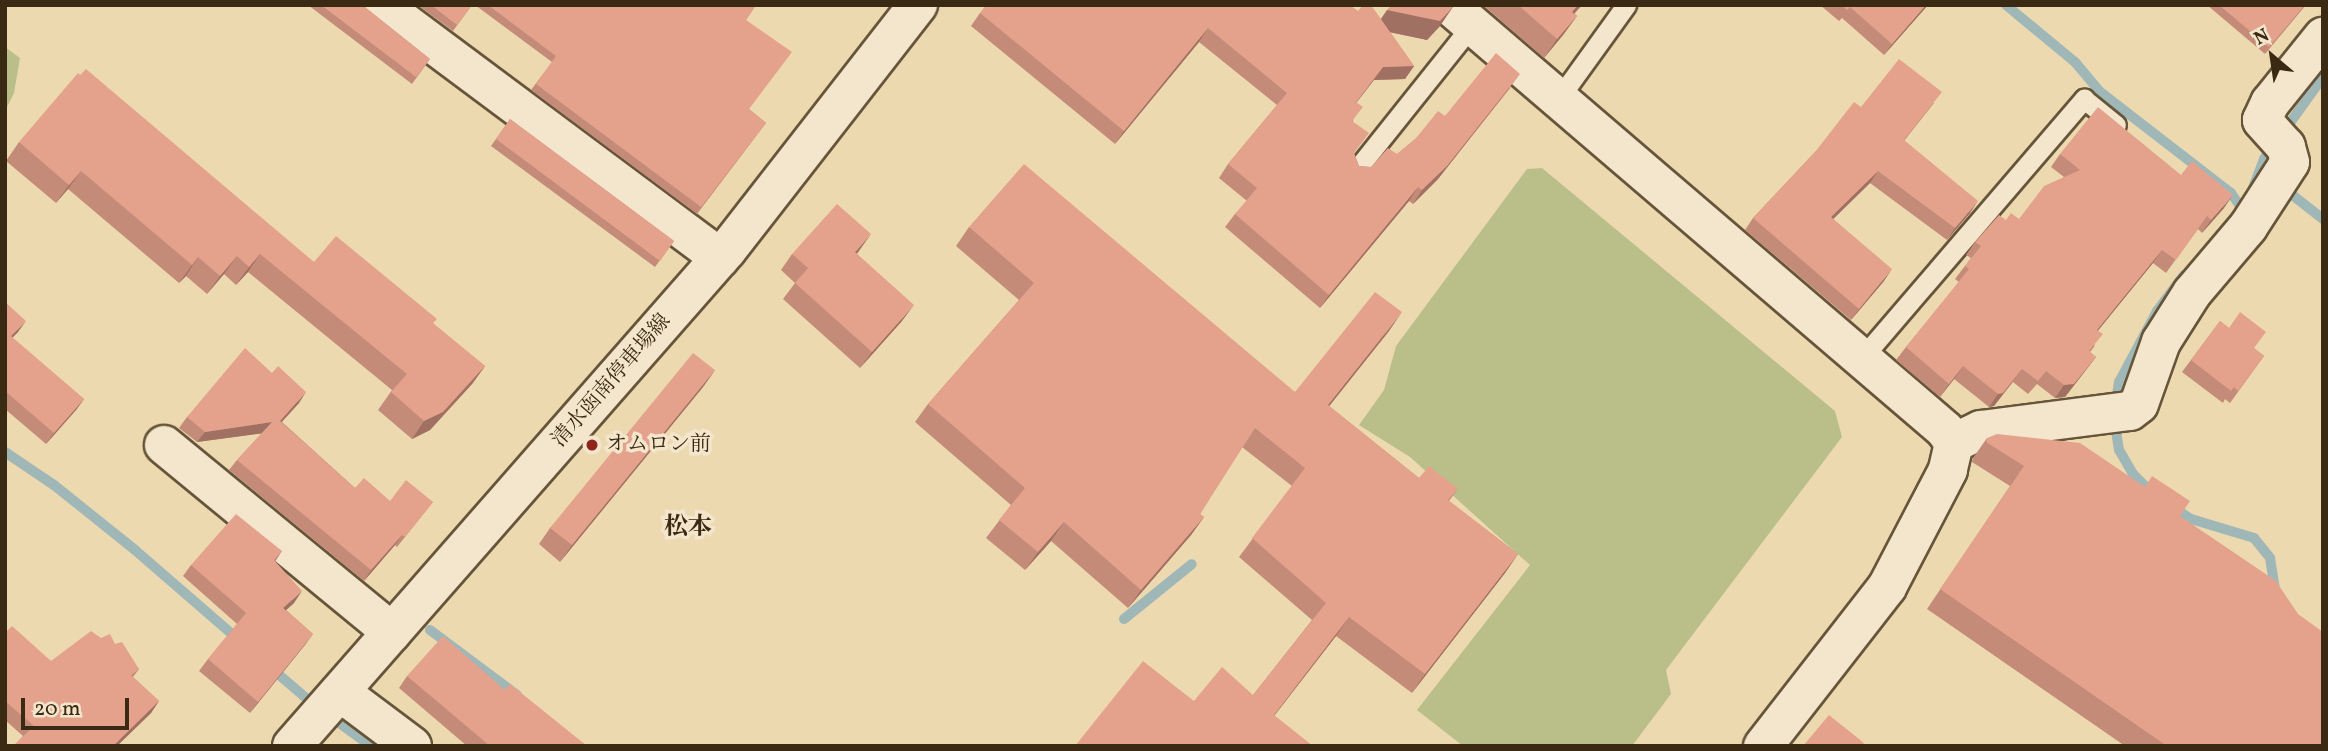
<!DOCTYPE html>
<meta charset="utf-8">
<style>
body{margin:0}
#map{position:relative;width:2328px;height:751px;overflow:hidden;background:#edd9b0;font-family:Vollkorn,"Noto Serif JP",serif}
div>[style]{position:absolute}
.green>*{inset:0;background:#babf8a}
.stream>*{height:10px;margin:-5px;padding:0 5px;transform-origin:5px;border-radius:5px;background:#a0b7b8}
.roads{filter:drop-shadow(2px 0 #67553a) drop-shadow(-2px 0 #67553a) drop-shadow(0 2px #67553a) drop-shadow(0 -2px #67553a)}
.service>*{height:19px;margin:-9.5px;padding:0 9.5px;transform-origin:9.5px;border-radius:9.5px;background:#f3e6cc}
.minor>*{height:38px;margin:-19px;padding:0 19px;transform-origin:19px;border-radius:19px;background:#f3e6cc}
.secondary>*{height:38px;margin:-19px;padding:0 19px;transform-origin:19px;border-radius:19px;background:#f3e6cc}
.wall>*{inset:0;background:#c48b78}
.shaded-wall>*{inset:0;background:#a07162}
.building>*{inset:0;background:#e4a28c}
.dots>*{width:19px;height:19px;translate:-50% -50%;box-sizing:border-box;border:4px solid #f3e6cc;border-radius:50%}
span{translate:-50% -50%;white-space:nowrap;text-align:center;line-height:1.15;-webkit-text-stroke:7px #f3e6cc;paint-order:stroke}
.street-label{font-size:21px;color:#3a2913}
.poi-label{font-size:21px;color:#3a2913}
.left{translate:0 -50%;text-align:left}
.quarter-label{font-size:24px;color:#3a2913;font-weight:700}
.frame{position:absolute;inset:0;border:7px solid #3a2913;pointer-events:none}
.north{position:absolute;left:2237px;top:21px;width:70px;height:70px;-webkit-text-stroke:5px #f3e6cc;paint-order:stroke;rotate:331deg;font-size:19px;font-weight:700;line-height:28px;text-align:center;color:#3a2913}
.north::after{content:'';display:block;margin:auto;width:24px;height:32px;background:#3a2913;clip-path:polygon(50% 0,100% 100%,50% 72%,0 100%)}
.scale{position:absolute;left:21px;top:698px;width:108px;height:32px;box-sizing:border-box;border:4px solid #3a2913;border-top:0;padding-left:9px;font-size:21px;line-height:24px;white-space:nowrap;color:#3a2913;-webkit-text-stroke:5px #f3e6cc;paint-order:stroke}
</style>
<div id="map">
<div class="green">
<div style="clip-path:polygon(5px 47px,20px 58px,14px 93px,5px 111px)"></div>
<div style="clip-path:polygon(1542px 168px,1835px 411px,1842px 437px,1666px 670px,1671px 694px,1632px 746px,1463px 746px,1417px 710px,1530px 565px,1410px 457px,1359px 425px,1384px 390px,1396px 346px,1527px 169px)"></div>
</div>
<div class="stream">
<div style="left:2006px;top:5px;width:89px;rotate:39.6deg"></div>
<div style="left:2075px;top:62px;width:38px;rotate:50deg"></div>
<div style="left:2099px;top:91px;width:167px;rotate:37.7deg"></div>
<div style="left:2231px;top:193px;width:19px;rotate:55deg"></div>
<div style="left:2251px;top:193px;width:36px;rotate:-69deg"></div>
<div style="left:2264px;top:159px;width:101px;rotate:-54.3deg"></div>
<div style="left:2291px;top:194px;width:41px;rotate:38deg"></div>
<div style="left:5px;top:452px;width:59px;rotate:34deg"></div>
<div style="left:54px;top:485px;width:104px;rotate:38.7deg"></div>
<div style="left:135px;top:550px;width:139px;rotate:40.9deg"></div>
<div style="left:2155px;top:496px;width:31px;rotate:-135deg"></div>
<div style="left:2133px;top:474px;width:28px;rotate:-120deg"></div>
<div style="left:2119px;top:450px;width:33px;rotate:-99deg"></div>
<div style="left:2114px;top:417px;width:35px;rotate:-82deg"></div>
<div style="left:2119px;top:382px;width:81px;rotate:-61.8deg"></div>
<div style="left:2157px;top:311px;width:45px;rotate:-53.1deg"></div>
<div style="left:2171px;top:506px;width:24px;rotate:33deg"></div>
<div style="left:2191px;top:519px;width:66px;rotate:16.8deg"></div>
<div style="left:2254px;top:538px;width:26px;rotate:51deg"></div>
<div style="left:2270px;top:558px;width:36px;rotate:81deg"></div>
<div style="left:1124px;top:619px;width:87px;rotate:-39deg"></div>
<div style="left:430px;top:630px;width:109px;rotate:36.8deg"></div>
<div style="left:271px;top:668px;width:55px;rotate:40.6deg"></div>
<div style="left:313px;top:704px;width:72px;rotate:35.9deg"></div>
</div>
<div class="roads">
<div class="service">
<div style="left:1559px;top:98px;width:115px;rotate:-54.2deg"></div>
<div style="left:1357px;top:169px;width:184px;rotate:-51.4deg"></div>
<div style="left:1861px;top:359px;width:343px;rotate:-49.4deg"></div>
<div style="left:2084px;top:99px;width:41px;rotate:39.1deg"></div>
</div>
<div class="minor">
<div style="left:381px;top:5px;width:423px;rotate:36.7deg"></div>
<div style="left:1449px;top:5px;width:653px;rotate:40.59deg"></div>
<div style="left:1945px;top:430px;width:16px;rotate:55deg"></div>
<div style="left:1954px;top:443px;width:28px;rotate:103deg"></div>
<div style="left:1948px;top:470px;width:132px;rotate:117.5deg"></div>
<div style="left:1887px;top:587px;width:202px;rotate:127.9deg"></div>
<div style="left:1954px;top:443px;width:30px;rotate:-26deg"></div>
<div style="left:1981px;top:430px;width:150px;rotate:-7.3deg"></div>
<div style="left:2130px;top:411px;width:11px;rotate:-38deg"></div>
<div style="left:2139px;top:404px;width:66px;rotate:-70.5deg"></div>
<div style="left:2161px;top:342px;width:58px;rotate:-57.7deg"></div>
<div style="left:2192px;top:293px;width:87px;rotate:-49.7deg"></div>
<div style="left:2248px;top:227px;width:77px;rotate:-57.1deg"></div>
<div style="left:2290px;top:162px;width:16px;rotate:-105deg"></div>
<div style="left:2286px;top:147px;width:36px;rotate:-132deg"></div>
<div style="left:2262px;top:120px;width:19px;rotate:-65deg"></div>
<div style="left:2270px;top:103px;width:85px;rotate:-51.2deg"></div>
<div style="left:164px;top:445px;width:295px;rotate:39.4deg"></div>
<div style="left:340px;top:692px;width:90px;rotate:36.9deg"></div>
</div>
<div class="secondary">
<div style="left:292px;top:746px;width:660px;rotate:-48.75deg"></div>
<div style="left:727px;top:250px;width:311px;rotate:-52.1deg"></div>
</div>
</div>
<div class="wall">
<div style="clip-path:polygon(308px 5px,365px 5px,366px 8px,430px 59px,412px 84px)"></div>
<div style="clip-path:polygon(418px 5px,472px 5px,453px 31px)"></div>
<div style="clip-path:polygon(475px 5px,756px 5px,746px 20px,749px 109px,766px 123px,697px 214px,531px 90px,552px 62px)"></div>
<div style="clip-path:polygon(1483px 5px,1582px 5px,1574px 13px,1577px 16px,1563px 35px,1544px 58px)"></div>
<div style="clip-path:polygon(1820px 5px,1928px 5px,1884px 55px,1842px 18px,1839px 21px)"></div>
<div style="clip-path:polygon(2207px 5px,2306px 5px,2265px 54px)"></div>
<div style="clip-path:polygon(1358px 11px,1381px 19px,1440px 26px,1427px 40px,1390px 32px,1414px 66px,1405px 79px,1374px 80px,1356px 103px,1353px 121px,1354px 153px,1359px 166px,1371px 167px,1397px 154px,1445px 116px,1511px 87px,1438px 179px,1413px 204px,1409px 201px,1320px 308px,1225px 227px,1235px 214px,1247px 201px,1219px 178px,1228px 164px,1277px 105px,1199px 42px,1115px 144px,971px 26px,980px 13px)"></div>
<div style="clip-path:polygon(1934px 103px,1904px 141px,1970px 213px,1947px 240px,1870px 183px,1833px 219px,1884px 281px,1851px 320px,1745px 230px,1753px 218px,1815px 152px,1861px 107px)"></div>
<div style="clip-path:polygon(510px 119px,674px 241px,655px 267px,491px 146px)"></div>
<div style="clip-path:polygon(19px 142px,314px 262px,433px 324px,485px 366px,472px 384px,430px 430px,412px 439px,378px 410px,392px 390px,248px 272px,236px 285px,224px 274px,207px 294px,186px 276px,179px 283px,68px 189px,56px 203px,6px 161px)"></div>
<div style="clip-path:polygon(2060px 154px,2181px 175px,2224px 208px,2202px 233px,2198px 229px,2166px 273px,2153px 263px,2098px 330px,2094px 347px,2090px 352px,2096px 357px,2065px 397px,2055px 398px,2037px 384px,2028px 394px,2013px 382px,1994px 406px,1989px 407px,1954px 379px,1940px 397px,1896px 360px,1906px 347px,1959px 282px,1955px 279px,1971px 258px,1966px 255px,1975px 242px,2006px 220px,2019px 219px,2064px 177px,2051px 167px)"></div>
<div style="clip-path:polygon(969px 227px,1295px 392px,1389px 331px,1329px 406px,1419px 478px,1458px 489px,1449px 501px,1518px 554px,1505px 573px,1412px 693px,1336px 636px,1274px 715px,1194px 701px,1253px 695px,1312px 620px,1239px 557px,1292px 486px,1242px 447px,1200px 514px,1204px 517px,1191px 535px,1128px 608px,1051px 541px,1025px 570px,986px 538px,1011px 505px,915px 422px,928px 404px,1019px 300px,956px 246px)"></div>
<div style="clip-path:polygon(859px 251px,857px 254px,902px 321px,860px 368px,783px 299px,795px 283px,781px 270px,792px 254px)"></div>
<div style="clip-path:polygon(5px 302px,18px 332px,12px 338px,84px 399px,76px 410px,46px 444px,5px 409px)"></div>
<div style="clip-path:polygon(2220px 321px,2264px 356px,2230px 403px,2225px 399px,2223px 403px,2182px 372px)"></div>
<div style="clip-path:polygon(715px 370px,703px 387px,560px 562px,539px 544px,550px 528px)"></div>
<div style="clip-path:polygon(272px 373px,299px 403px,282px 422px,355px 488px,390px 501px,433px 502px,397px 547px,395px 545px,364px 581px,229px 470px,237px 460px,262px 433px,197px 442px,179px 428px,187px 417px)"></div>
<div style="clip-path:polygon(1987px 438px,2180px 516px,2323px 746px,2125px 746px,1927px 609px,2010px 486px,1972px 462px,1973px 458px)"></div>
<div style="clip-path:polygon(282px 551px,275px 562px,294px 603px,286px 610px,313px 634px,250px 713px,199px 671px,208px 659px,237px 624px,183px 576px,191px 565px)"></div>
<div style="clip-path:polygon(5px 633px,51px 661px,101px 638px,115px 644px,139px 669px,133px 677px,159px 701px,151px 713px,117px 746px,14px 746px,23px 736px,5px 720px)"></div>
<div style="clip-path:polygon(407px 676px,505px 690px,587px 746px,467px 746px,399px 688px)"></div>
</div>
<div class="shaded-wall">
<div style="clip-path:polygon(1578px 5px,1582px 5px,1559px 31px,1572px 12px)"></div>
<div style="clip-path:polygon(1926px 5px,1928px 5px,1884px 55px,1892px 44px)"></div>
<div style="clip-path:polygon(1453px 7px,1440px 26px,1427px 40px,1374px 29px,1387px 10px)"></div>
<div style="clip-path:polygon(1577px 16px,1563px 35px,1544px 58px,1557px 39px)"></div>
<div style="clip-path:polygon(1208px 28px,1199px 42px,1115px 144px,1124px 131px)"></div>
<div style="clip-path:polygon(1414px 66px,1405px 79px,1374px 80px,1347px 115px,1383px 67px)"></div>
<div style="clip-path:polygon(1520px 74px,1438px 179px,1413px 204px,1422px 190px)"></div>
<div style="clip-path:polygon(81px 171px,68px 189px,56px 203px,69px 185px)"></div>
<div style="clip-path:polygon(1878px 171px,1870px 183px,1823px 229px,1831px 217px)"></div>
<div style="clip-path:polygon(1418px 187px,1409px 201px,1320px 308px,1329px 295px)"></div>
<div style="clip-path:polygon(2233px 195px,2224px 208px,2202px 233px,2211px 220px)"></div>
<div style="clip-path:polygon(1978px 201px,1970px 213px,1947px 240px,1955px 228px)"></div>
<div style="clip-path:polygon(871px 234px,859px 251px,843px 268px,855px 252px)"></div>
<div style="clip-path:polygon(2162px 250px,2153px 263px,2088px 343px,2097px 330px)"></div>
<div style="clip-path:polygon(260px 254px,248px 272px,236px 285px,249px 267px)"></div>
<div style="clip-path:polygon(237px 256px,224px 274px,207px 294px,220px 276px)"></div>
<div style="clip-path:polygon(198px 257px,186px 276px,179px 283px,192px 265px)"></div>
<div style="clip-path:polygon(1892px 269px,1884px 281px,1851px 320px,1859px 309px)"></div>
<div style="clip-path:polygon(914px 305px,902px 321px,860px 368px,872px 352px)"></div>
<div style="clip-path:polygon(1402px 312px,1389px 331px,1315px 424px,1328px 405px)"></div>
<div style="clip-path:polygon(26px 321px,18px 332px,5px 345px,11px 336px)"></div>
<div style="clip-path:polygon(2096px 357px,2065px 397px,2055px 398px,2064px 385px)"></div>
<div style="clip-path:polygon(485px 366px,472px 384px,430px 430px,412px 439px,424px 421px)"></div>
<div style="clip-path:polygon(1963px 366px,1954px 379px,1940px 397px,1949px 384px)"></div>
<div style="clip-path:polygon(2022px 369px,1994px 406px,1989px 407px,1998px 394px)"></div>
<div style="clip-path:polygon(715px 370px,703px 387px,560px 562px,572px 545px)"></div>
<div style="clip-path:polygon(306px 392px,299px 403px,273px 431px,280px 421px)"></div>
<div style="clip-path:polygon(84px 399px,76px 410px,46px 444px,54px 433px)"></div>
<div style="clip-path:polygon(272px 422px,265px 433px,197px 442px,205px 432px)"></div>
<div style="clip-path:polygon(1204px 517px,1191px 535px,1128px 608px,1141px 590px)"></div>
<div style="clip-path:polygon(1064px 522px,1051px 541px,1025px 570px,1038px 552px)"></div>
<div style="clip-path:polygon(402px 535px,395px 545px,364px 581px,371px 570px)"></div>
<div style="clip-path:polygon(1518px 554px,1505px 573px,1412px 693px,1425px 674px)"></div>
<div style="clip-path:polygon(302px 591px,294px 603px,275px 620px,283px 608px)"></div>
<div style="clip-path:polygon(1349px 617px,1336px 636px,1261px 733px,1274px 715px)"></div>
<div style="clip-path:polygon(313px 634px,305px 645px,250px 713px,258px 702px)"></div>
<div style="clip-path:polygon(159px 701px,151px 713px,117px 746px,113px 746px)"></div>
</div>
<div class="building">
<div style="clip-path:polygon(321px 5px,365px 5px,366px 8px,430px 59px,416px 77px)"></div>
<div style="clip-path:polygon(431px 5px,472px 5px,457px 25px)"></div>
<div style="clip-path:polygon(488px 5px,756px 5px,746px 20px,792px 52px,749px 109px,766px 123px,701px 207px,536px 84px,556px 56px)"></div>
<div style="clip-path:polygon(986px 5px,1350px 5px,1358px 11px,1363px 5px,1371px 5px,1414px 66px,1383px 67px,1356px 102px,1363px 107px,1352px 121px,1369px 133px,1354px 153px,1359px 166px,1371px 167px,1388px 148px,1397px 154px,1416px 138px,1438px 111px,1445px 116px,1496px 53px,1520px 74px,1447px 166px,1422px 190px,1418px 187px,1329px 295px,1235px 214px,1257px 188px,1228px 164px,1287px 93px,1208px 28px,1124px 131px,980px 13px)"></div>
<div style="clip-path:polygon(1391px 5px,1452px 5px,1453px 7px,1440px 21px,1387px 10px)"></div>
<div style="clip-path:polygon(1518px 5px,1578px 5px,1572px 12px,1577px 16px,1557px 39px)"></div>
<div style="clip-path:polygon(1842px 5px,1926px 5px,1892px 44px,1850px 7px,1847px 10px)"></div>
<div style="clip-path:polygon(2219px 5px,2305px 5px,2269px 47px)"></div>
<div style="clip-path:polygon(1899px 59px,1942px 92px,1904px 140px,1978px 201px,1955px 228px,1878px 171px,1831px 217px,1892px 269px,1859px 309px,1753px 218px,1815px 152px,1854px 102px,1861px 107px)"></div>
<div style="clip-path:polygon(86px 69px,314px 262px,336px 236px,437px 319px,433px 323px,485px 366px,443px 412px,424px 421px,391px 392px,407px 374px,260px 254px,249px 267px,237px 256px,220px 276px,198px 257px,192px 265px,81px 171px,69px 185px,19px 142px,78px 73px,80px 75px)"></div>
<div style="clip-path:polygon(2098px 107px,2181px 175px,2192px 161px,2233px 195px,2211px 220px,2207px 216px,2176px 260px,2162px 250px,2097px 330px,2103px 334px,2089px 351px,2096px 357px,2074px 384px,2064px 385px,2046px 371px,2038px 381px,2022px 369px,2003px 393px,1998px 394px,1963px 366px,1949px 384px,1906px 347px,1969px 269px,1965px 266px,1981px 246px,1975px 242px,1999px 215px,2006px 220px,2011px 213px,2019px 219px,2044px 186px,2080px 170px,2060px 154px)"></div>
<div style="clip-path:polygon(510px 119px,674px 241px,660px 261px,496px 139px)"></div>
<div style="clip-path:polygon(1024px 164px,1295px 392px,1375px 292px,1402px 312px,1328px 405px,1419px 478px,1429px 466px,1458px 489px,1448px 500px,1518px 554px,1425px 674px,1349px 617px,1274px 715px,1313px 746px,1075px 746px,1143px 661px,1194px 701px,1222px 667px,1253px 695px,1326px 603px,1252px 538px,1305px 468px,1255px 428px,1200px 514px,1204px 517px,1141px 590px,1064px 522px,1038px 552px,999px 520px,1025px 488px,928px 404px,1034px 283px,969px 227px)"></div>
<div style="clip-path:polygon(837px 204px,871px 234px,855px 252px,914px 305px,872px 352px,795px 283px,808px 268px,792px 254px)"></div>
<div style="clip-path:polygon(5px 302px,26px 321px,11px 336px,84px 399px,54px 433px,5px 391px)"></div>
<div style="clip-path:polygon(2240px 312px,2266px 332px,2254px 348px,2264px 356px,2238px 391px,2234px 387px,2231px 391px,2191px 360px,2220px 321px,2229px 328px)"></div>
<div style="clip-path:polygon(245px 348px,272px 373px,278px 366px,306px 392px,280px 421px,355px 488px,364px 478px,390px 501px,406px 480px,433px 502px,405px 537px,402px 535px,371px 570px,237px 460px,272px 422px,205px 432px,187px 417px)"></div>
<div style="clip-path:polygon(693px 353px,715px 370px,572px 545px,550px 528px)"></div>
<div style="clip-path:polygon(1997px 434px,2080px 443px,2145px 487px,2152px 476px,2190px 501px,2180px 516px,2276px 581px,2298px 614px,2323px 632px,2323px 746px,2167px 746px,1940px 589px,2024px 466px,1986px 442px,1987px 438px)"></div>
<div style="clip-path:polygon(236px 514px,282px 551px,274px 560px,302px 591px,283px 608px,313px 634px,258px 702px,208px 659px,246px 613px,191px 565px)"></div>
<div style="clip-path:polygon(12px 626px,51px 661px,91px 631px,101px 638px,110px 634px,115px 644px,122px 642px,139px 669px,131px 675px,159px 701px,113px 746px,17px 746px,15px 744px,34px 726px,5px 701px,5px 633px)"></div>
<div style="clip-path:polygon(443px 636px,505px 690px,510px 684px,587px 746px,490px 746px,407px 676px)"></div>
<div style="clip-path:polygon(1829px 715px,1864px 743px,1861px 746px,1803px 746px)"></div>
</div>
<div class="dots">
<div style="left:592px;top:445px;background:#8f2418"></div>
</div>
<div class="street-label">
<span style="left:612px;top:381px;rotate:-49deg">清水函南停車場線</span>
</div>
<div class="poi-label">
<span class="left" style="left:606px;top:445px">オムロン前</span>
</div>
<div class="quarter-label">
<span style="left:688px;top:529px">松本</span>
</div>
<div class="frame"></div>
<div class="north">N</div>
<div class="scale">20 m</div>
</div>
